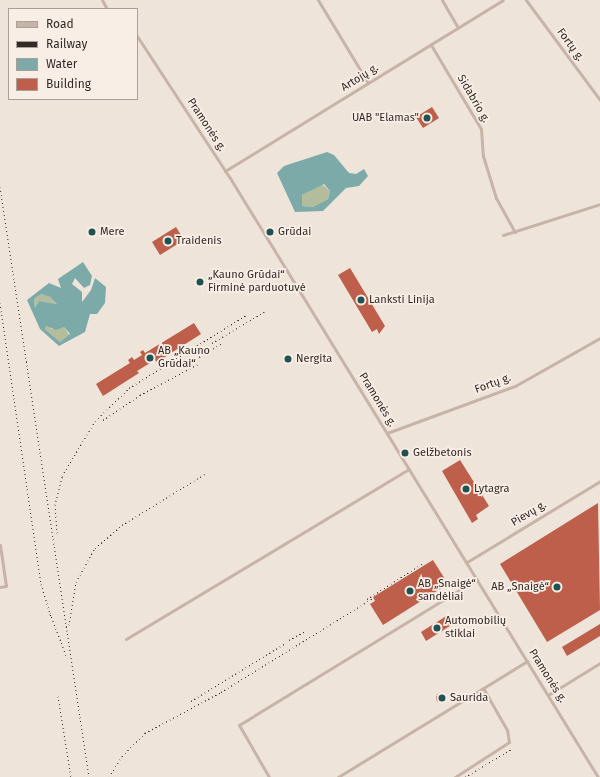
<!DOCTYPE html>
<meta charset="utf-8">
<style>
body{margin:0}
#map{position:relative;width:600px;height:777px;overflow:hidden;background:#efe4da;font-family:"Fira Sans",sans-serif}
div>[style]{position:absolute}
.green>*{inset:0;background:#b4bd9b}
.water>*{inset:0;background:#7baaa9}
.building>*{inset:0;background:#bd5f4a}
.round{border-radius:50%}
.minor>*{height:3px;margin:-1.5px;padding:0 1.5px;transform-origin:1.5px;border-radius:1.5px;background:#c7b3a7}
.rail>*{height:1px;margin-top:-0.5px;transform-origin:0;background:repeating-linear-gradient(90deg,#332a27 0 1px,transparent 0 4px)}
.dots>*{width:11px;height:11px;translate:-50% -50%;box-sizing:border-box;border:2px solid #f8eee6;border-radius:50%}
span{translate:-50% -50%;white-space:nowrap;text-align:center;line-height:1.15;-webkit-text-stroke:3.5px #f8eee6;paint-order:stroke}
.street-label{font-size:11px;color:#332a27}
.poi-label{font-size:11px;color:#332a27}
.right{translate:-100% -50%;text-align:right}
.left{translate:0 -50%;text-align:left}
.legend{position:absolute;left:8px;top:8px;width:130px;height:92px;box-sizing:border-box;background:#f8eee6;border:1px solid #a9a09a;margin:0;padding:5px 7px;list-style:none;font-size:12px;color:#332a27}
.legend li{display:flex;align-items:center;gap:8px;height:20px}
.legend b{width:20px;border:1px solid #a9a09a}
</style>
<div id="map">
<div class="green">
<div style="clip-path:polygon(322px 184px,330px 191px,328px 199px,313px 207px,302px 206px,302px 195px)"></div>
<div style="clip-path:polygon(41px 294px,50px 297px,57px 304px,39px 301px,35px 308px,34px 299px)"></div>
<div style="clip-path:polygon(47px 326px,52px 329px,64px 327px,69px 335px,60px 342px,44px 328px)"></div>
</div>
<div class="water">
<div style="clip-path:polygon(evenodd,327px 152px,334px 155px,349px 173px,356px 174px,364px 169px,368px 176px,359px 186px,346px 188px,323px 211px,295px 212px,277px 173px,284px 166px,327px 152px,324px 184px,330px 191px,328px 199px,313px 207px,302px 206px,302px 195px,324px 184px)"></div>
<div style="clip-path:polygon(evenodd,83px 262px,92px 276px,90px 285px,84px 288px,75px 278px,72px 284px,82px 292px,82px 302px,91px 290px,95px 278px,106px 287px,105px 303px,97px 314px,90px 314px,85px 332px,59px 346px,40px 329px,27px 300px,49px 283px,61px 288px,58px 279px,83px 262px,41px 294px,50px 297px,57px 304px,39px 301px,35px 308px,34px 299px,41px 294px,83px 262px,46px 326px,56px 330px,64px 327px,70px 334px,60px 342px,45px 329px,46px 326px)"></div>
</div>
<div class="building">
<div style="clip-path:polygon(432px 107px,439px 118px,423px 128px,416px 117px)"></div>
<div style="clip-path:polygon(176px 227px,184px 240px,160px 255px,152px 242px)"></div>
<div style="clip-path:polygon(350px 268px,385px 326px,379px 334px,377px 329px,372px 332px,338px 275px)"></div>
<div style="clip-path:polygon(194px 323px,201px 334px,157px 362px,155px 360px,137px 371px,139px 373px,103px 396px,96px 384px,130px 363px,128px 360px,132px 357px,134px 360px,142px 355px,140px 352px,143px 350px,145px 353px)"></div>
<div style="clip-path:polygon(460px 460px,489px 506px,476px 515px,478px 519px,472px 523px,442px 471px)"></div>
<div style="clip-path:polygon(598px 503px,600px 610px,547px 642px,500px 564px)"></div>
<div style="clip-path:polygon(433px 560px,448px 584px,383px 625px,370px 604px,375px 601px,373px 597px)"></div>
<div style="clip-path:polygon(448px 615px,453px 624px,426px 641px,421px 632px)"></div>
<div style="clip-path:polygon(600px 624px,600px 636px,567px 656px,562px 647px)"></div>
<div class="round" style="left:436px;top:693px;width:10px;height:10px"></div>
</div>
<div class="minor">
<div style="left:102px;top:0;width:10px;rotate:61deg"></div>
<div style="left:318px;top:0;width:97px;rotate:58.9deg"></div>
<div style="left:442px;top:0;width:32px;rotate:60deg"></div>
<div style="left:526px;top:0;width:124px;rotate:53.5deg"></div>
<div style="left:137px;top:36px;width:170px;rotate:56.8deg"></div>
<div style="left:230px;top:178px;width:703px;rotate:58.44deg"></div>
<div style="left:431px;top:45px;width:98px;rotate:59.2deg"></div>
<div style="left:481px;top:129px;width:27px;rotate:86deg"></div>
<div style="left:483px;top:156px;width:44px;rotate:72.8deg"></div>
<div style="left:496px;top:198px;width:39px;rotate:61deg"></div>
<div style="left:225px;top:171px;width:326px;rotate:-31.6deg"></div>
<div style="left:503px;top:235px;width:102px;rotate:-17.7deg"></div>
<div style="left:387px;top:433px;width:136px;rotate:-20.2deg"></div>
<div style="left:515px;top:386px;width:98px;rotate:-29.5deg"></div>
<div style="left:0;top:545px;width:41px;rotate:81.7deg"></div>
<div style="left:6px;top:586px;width:6px;rotate:171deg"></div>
<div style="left:467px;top:562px;width:156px;rotate:-31.3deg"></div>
<div style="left:126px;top:639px;width:330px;rotate:-31deg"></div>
<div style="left:548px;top:695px;width:61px;rotate:-31.6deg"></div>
<div style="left:269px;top:777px;width:60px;rotate:-120deg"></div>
<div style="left:239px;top:725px;width:279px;rotate:-31.5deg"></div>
<div style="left:338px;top:777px;width:222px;rotate:-31.5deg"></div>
<div style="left:455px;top:777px;width:64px;rotate:-32.9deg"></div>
<div style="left:509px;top:742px;width:12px;rotate:-99deg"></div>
<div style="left:507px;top:730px;width:48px;rotate:-119.7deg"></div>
</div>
<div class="rail">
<div style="left:0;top:187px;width:597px;rotate:81.42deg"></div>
<div style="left:0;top:303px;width:284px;rotate:81.7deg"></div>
<div style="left:41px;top:584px;width:34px;rotate:73deg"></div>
<div style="left:212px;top:343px;width:61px;rotate:-30.8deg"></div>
<div style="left:189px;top:363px;width:39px;rotate:-31deg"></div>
<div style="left:103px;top:420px;width:45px;rotate:-34deg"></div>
<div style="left:140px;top:395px;width:68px;rotate:-28.1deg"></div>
<div style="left:57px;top:533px;width:28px;rotate:-94deg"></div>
<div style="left:55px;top:505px;width:30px;rotate:-76deg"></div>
<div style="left:62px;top:476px;width:64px;rotate:-59deg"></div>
<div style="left:95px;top:421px;width:47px;rotate:-44.1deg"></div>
<div style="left:129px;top:388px;width:140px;rotate:-31.9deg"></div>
<div style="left:367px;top:599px;width:67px;rotate:-32.7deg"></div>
<div style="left:50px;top:613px;width:48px;rotate:69.3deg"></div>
<div style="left:69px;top:625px;width:44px;rotate:-80.8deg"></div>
<div style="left:76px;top:582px;width:39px;rotate:-61deg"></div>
<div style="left:95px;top:548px;width:35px;rotate:-40deg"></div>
<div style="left:122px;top:525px;width:97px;rotate:-31.6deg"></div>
<div style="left:289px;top:640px;width:18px;rotate:-29deg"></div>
<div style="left:58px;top:696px;width:82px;rotate:80.9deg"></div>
<div style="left:191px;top:701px;width:109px;rotate:-31.5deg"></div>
<div style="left:109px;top:777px;width:25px;rotate:-58deg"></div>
<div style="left:122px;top:756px;width:33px;rotate:-45deg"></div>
<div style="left:145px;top:733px;width:86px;rotate:-28.3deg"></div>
<div style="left:221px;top:692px;width:179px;rotate:-31.7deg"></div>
<div style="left:465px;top:777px;width:56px;rotate:-31.1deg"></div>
</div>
<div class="dots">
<div style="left:427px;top:118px;background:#205252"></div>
<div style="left:92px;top:232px;background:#205252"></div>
<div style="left:270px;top:232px;background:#205252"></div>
<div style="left:168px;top:241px;background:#205252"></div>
<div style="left:200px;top:282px;background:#205252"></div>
<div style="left:361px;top:300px;background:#205252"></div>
<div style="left:150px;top:358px;background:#205252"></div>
<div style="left:288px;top:359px;background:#205252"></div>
<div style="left:405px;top:453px;background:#205252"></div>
<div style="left:466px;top:489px;background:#205252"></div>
<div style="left:557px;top:587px;background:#205252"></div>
<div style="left:410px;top:591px;background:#205252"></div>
<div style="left:437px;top:628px;background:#205252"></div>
<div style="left:442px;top:698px;background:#205252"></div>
</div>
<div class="street-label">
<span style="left:570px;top:45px;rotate:54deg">Fortų g.</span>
<span style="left:360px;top:78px;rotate:-32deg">Artojų g.</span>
<span style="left:473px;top:99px;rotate:60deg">Sidabrio g.</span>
<span style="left:206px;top:125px;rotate:57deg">Pramonės g.</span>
<span style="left:493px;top:384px;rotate:-20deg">Fortų g.</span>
<span style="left:377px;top:400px;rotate:59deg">Pramonės g.</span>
<span style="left:529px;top:514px;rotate:-31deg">Pievų g.</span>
<span style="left:547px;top:676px;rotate:58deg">Pramonės g.</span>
</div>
<div class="poi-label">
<span class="right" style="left:419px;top:118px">UAB "Elamas"</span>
<span class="left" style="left:100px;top:232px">Mere</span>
<span class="left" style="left:278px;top:232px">Grūdai</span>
<span class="left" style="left:176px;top:241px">Traidenis</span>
<span class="left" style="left:208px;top:282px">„Kauno Grūdai“<br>Firminė parduotuvė</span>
<span class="left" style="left:369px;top:300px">Lanksti Linija</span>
<span class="left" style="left:158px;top:358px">AB „Kauno<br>Grūdai“</span>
<span class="left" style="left:296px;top:359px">Nergita</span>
<span class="left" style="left:413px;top:453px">Gelžbetonis</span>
<span class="left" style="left:474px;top:489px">Lytagra</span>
<span class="left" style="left:418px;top:591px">AB „Snaigė“<br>sandėliai</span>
<span class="right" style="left:549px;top:587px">AB „Snaigė“</span>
<span class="left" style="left:445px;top:628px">Automobilių<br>stiklai</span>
<span class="left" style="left:450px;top:698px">Saurida</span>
</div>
<ul class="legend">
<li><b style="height:5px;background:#c7b3a7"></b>Road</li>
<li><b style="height:5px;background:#332a27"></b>Railway</li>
<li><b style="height:11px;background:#7baaa9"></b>Water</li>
<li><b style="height:11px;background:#bd5f4a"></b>Building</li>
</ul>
</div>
